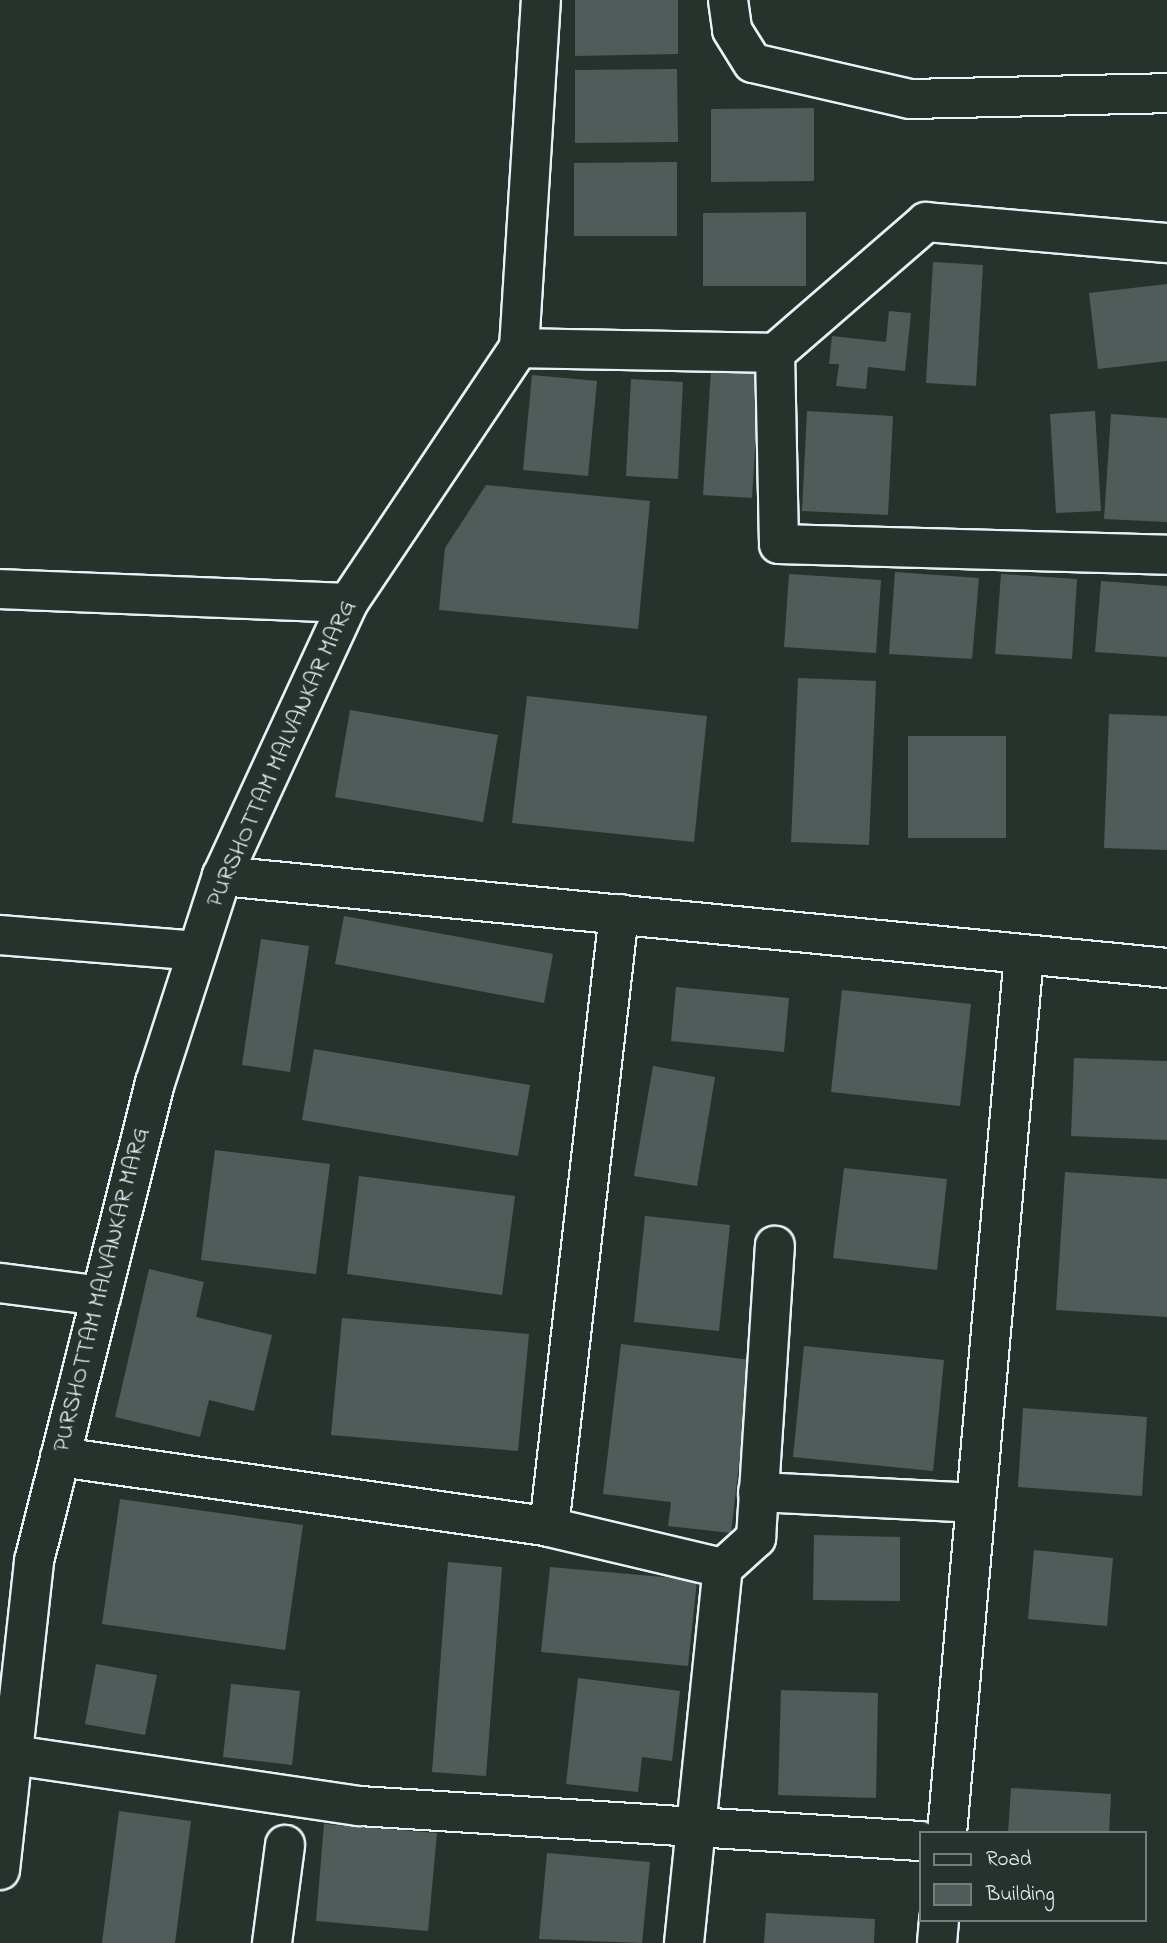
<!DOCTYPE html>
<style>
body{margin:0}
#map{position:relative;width:1167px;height:1943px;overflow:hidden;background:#26332d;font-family:"Indie Flower",sans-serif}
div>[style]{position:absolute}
.building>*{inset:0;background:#505c59}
.roads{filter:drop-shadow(2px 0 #e8f1f8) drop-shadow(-2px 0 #e8f1f8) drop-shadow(0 2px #e8f1f8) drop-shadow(0 -2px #e8f1f8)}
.minor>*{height:38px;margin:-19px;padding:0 19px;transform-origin:19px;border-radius:19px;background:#26332d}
span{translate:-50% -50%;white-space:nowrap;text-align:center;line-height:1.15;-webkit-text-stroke:5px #26332d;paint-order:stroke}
.street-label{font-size:24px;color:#e8f1f8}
.legend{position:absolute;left:919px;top:1831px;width:228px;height:91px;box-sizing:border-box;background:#26332d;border:2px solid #747f7e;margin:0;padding:9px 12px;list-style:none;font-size:21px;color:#e8f1f8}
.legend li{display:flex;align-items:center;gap:14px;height:35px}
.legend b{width:35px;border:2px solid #747f7e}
</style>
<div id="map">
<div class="building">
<div style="clip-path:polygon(575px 0,678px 0,678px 54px,575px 56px)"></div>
<div style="clip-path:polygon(677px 69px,678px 142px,575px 143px,575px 70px)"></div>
<div style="clip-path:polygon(814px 108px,814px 181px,711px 182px,711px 109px)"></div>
<div style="clip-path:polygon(677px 162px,677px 236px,574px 236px,574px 163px)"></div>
<div style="clip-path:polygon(806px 212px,806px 286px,703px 286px,703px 213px)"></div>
<div style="clip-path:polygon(933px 262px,983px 265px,976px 386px,926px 383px)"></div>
<div style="clip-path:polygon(1167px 284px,1167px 361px,1098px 369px,1089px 293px)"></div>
<div style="clip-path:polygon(889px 311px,911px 313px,905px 371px,868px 367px,866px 389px,836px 386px,839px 364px,829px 364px,832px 336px,886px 342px)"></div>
<div style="clip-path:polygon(711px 369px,760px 372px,752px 498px,703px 495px)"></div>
<div style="clip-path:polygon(532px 375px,597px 381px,588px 476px,523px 470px)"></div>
<div style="clip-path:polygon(631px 379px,683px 382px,678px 479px,626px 476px)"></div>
<div style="clip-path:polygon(807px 411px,893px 416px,888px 515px,802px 511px)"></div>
<div style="clip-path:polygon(1095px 411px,1101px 511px,1056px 513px,1050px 414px)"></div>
<div style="clip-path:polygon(1111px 414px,1167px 418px,1167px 522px,1104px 519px)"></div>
<div style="clip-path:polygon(486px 485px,650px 501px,638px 629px,439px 610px,445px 548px)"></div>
<div style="clip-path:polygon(895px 572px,979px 578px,972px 659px,889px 654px)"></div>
<div style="clip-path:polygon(789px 574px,881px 580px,876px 653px,784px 647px)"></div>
<div style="clip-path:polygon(1001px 574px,1077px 579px,1072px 659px,995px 654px)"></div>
<div style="clip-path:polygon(1101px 581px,1167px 586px,1167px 657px,1095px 652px)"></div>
<div style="clip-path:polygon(798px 678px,876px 681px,869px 845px,791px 842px)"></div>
<div style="clip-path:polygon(527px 696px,707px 716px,694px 842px,512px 823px)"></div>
<div style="clip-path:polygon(350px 710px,498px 735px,483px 822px,335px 797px)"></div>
<div style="clip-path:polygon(1109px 714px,1167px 716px,1167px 850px,1104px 848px)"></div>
<div style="clip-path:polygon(908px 736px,1006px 736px,1006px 838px,908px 838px)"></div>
<div style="clip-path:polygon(344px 916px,553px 954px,544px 1003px,335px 964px)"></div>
<div style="clip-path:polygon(261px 939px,309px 946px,290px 1072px,242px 1065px)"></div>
<div style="clip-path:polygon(676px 987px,789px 998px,784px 1052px,671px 1041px)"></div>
<div style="clip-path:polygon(842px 990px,971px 1004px,960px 1106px,831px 1092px)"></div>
<div style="clip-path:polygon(314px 1049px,530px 1085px,518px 1156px,302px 1120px)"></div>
<div style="clip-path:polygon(1074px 1058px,1167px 1061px,1167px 1140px,1071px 1136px)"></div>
<div style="clip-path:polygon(653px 1066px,715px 1077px,697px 1186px,634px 1176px)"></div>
<div style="clip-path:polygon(215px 1150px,330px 1164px,316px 1274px,201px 1260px)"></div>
<div style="clip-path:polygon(844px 1168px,947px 1179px,937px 1270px,833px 1258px)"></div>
<div style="clip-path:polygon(1065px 1172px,1167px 1179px,1167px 1317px,1056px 1310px)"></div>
<div style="clip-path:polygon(359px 1176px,515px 1196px,502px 1295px,347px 1274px)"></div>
<div style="clip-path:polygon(645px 1216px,730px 1225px,719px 1331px,634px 1322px)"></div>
<div style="clip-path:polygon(149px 1269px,204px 1282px,196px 1317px,272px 1335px,254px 1411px,209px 1400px,200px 1437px,115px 1417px)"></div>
<div style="clip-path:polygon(342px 1318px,529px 1334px,518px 1451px,331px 1435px)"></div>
<div style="clip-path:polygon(621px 1344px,751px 1360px,731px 1533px,668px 1526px,671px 1502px,603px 1494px)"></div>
<div style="clip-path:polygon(804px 1346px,944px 1360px,933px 1471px,793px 1457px)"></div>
<div style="clip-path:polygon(1023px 1408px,1147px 1417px,1142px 1496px,1018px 1487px)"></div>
<div style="clip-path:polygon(120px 1499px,303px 1525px,285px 1650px,102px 1624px)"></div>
<div style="clip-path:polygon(814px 1535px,900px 1537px,900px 1601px,813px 1600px)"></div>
<div style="clip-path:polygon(1034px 1550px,1113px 1558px,1107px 1626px,1028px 1619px)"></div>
<div style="clip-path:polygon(448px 1562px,502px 1567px,486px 1776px,432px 1772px)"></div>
<div style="clip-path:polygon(550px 1567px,697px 1580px,688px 1666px,541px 1652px)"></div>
<div style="clip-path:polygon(96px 1664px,157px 1675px,145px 1735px,85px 1724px)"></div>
<div style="clip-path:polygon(578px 1678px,680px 1691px,672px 1761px,642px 1757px,638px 1792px,566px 1784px)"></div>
<div style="clip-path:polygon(231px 1684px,300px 1691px,292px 1765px,223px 1757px)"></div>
<div style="clip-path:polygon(781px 1690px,878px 1693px,876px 1798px,778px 1795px)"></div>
<div style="clip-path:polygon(1011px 1788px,1111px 1794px,1109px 1833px,1008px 1833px)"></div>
<div style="clip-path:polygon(119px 1811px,191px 1821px,175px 1943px,102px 1943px)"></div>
<div style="clip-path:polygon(324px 1824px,437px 1833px,428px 1931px,316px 1921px)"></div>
<div style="clip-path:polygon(547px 1853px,650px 1862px,642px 1943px,539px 1939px)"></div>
<div style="clip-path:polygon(766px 1913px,875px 1919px,874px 1943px,764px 1943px)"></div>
</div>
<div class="roads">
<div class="minor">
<div style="left:728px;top:0;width:30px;rotate:82deg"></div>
<div style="left:732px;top:30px;width:39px;rotate:58deg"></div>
<div style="left:753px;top:63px;width:161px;rotate:12.9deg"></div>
<div style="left:910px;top:99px;width:257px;rotate:-1.3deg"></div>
<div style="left:519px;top:348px;width:256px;rotate:1.1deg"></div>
<div style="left:775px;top:353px;width:200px;rotate:-40.9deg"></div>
<div style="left:926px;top:222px;width:242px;rotate:5deg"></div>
<div style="left:775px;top:353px;width:191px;rotate:88.8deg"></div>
<div style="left:779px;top:544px;width:388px;rotate:1.6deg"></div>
<div style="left:0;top:589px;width:348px;rotate:2.3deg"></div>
<div style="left:222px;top:876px;width:949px;rotate:5.56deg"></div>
<div style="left:0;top:935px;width:198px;rotate:4.6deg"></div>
<div style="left:0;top:1283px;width:102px;rotate:7.3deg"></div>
<div style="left:60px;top:1457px;width:494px;rotate:8.1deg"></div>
<div style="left:549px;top:1527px;width:179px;rotate:13.3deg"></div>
<div style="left:723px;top:1568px;width:45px;rotate:-42.3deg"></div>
<div style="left:756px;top:1538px;width:293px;rotate:-86.3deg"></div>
<div style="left:758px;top:1492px;width:215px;rotate:2.9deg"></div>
<div style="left:549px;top:1527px;width:617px;rotate:-83.49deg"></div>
<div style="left:13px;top:1755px;width:350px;rotate:8.4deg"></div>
<div style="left:359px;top:1806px;width:562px;rotate:3.57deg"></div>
<div style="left:947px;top:1833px;width:882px;rotate:-84.99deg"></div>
<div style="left:0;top:1870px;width:311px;rotate:-83.7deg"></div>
<div style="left:34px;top:1561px;width:493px;rotate:-75.8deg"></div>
<div style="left:155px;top:1083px;width:218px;rotate:-72.1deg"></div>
<div style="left:222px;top:876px;width:301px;rotate:-65.2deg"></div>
<div style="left:348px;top:603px;width:307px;rotate:-56.2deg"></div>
<div style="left:519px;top:348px;width:349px;rotate:-86.4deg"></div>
<div style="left:272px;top:1943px;width:99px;rotate:-82.4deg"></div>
<div style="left:684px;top:1943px;width:377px;rotate:-84.1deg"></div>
<div style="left:937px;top:1943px;width:23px;rotate:-85deg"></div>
</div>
</div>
<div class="street-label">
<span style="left:282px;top:754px;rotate:-66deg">PURSHOTTAM MALVANKAR MARG</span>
<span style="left:102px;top:1290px;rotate:-76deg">PURSHOTTAM MALVANKAR MARG</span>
</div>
<ul class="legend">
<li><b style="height:9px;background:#26332d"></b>Road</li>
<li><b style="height:19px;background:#505c59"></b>Building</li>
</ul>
</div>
